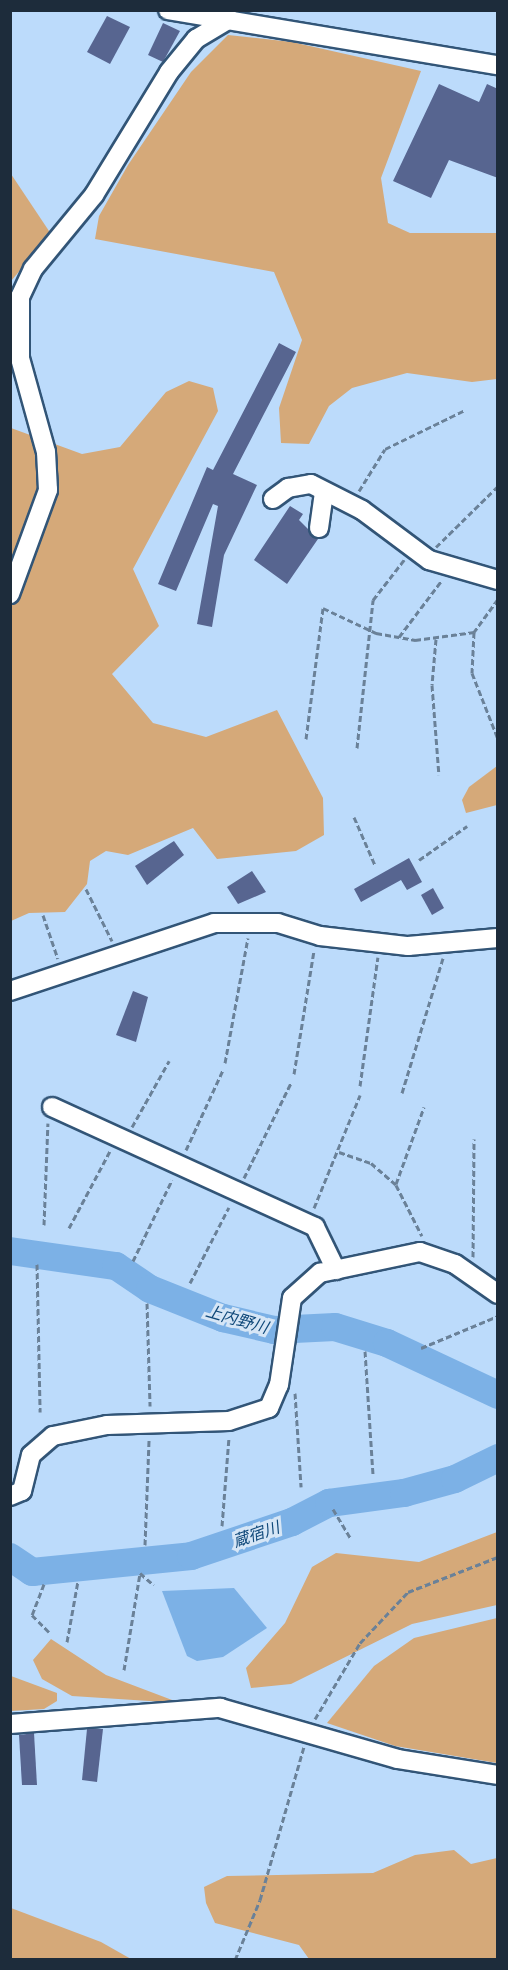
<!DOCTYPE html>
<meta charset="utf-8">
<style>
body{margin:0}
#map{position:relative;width:508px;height:1970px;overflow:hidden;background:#bcdbfb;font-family:Merriweather,"Noto Sans JP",serif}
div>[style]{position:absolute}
.green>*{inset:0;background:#d5a979}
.water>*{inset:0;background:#7cb1e6}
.river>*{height:28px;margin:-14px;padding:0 14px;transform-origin:14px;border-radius:14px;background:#7cb1e6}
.building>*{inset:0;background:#576590}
.path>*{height:3px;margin-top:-1.5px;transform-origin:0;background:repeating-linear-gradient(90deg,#6a8198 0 6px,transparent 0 9px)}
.roads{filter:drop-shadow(2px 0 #325577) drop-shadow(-2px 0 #325577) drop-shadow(0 2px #325577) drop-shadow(0 -2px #325577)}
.minor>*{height:18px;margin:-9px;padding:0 9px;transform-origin:9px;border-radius:9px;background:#fff}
span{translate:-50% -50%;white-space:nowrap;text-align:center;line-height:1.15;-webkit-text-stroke:6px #d6e6f6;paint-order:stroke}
.water-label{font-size:16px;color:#10497a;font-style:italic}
.frame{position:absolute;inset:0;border:12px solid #1d2c3b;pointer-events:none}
</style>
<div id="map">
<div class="green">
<div style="clip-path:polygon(228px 35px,292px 42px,421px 71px,381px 178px,388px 223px,410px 233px,497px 233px,497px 379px,472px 382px,407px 373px,352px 388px,329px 406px,309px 444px,281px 443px,279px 408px,302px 340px,274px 272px,95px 239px,99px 216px,128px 165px,191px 72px)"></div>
<div style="clip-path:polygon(11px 174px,51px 234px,11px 281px)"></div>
<div style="clip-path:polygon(189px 381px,213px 388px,218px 411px,133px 569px,159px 626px,112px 674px,153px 723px,206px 737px,277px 710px,323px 798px,324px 835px,296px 851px,217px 859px,193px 828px,128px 855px,106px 851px,90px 861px,87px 884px,65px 912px,29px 913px,11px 921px,11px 428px,82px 454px,120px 447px,166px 392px)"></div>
<div style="clip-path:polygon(497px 766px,497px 805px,466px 813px,462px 800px,469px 787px)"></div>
<div style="clip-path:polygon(497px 1532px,497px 1605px,412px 1624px,291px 1684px,251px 1688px,246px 1668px,285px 1623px,312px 1567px,336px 1553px,419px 1562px)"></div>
<div style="clip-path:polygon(497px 1618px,497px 1763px,395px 1746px,327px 1723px,374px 1666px,414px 1638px)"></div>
<div style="clip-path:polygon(51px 1639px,106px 1675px,180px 1703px,72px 1696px,42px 1679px,33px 1660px)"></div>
<div style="clip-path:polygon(11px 1676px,57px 1693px,57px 1701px,44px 1709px,11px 1711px)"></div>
<div style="clip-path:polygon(454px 1850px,471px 1864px,497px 1858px,497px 1959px,309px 1959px,299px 1945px,215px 1923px,206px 1903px,204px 1887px,227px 1876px,373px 1873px,415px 1855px)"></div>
<div style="clip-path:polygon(11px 1908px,101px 1942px,131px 1959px,11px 1959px)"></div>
</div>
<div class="water">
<div style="clip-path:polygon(234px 1588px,267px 1628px,223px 1657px,197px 1661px,187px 1656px,162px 1591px)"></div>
</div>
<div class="river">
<div style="left:10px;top:1251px;width:107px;rotate:8.1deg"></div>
<div style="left:116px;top:1266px;width:41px;rotate:34.1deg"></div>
<div style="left:150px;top:1289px;width:79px;rotate:21.7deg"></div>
<div style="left:223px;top:1318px;width:52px;rotate:13.2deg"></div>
<div style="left:274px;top:1330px;width:61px;rotate:-2.8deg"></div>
<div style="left:335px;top:1327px;width:54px;rotate:17.1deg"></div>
<div style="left:387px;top:1343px;width:123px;rotate:25.1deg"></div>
<div style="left:10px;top:1557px;width:27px;rotate:34deg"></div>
<div style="left:32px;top:1572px;width:160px;rotate:-5.7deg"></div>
<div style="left:191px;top:1556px;width:107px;rotate:-18.6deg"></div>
<div style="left:292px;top:1522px;width:42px;rotate:-27.2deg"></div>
<div style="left:329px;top:1503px;width:76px;rotate:-7.6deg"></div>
<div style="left:404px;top:1493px;width:53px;rotate:-15.4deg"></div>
<div style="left:455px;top:1479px;width:48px;rotate:-26deg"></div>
</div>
<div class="building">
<div style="clip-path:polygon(107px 16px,130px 27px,110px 64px,87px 52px)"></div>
<div style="clip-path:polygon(163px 23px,180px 31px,163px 62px,148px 55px)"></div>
<div style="clip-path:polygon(439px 84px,479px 102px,487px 84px,498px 89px,498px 178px,449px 160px,431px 198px,393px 181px)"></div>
<div style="clip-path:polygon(279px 343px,296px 352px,233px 474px,257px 485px,224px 555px,212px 627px,197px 624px,218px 506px,213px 504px,176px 591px,158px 584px,207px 467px,213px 470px)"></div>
<div style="clip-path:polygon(290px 506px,303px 514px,299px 520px,318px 539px,287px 584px,254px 560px)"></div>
<div style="clip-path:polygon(174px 841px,184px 855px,147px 885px,135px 866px)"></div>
<div style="clip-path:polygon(409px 858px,422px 882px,407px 890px,401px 880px,361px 902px,354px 889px)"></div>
<div style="clip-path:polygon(252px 871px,266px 892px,238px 904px,227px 887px)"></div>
<div style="clip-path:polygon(433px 888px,444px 908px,432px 915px,421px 895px)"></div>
<div style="clip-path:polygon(133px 991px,148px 997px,136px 1042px,116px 1035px)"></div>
<div style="clip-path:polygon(87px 1729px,103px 1729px,97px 1782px,82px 1780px)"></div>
<div style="clip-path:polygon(34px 1733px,37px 1785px,22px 1785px,19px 1735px)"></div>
</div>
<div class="path">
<div style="left:359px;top:491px;width:49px;rotate:-58.2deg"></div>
<div style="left:385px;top:449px;width:89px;rotate:-26deg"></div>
<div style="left:436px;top:547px;width:87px;rotate:-44.5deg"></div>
<div style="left:498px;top:599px;width:41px;rotate:126deg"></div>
<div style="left:474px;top:632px;width:41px;rotate:92.8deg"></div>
<div style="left:472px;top:673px;width:71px;rotate:68.5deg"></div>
<div style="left:399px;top:637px;width:71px;rotate:-53deg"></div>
<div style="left:436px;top:639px;width:46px;rotate:95deg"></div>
<div style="left:432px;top:685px;width:90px;rotate:85.6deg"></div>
<div style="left:306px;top:739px;width:132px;rotate:-82.6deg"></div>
<div style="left:323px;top:608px;width:59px;rotate:25.3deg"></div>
<div style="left:376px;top:633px;width:40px;rotate:10deg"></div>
<div style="left:415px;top:640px;width:60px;rotate:-7.7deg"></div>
<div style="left:357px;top:748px;width:149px;rotate:-83.8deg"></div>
<div style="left:373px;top:600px;width:51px;rotate:-52.2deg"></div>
<div style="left:354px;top:817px;width:52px;rotate:66.4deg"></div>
<div style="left:419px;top:860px;width:59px;rotate:-35.3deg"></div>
<div style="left:86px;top:889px;width:58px;rotate:63.4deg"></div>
<div style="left:43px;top:915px;width:46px;rotate:71.2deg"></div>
<div style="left:225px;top:1063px;width:127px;rotate:-79.6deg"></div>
<div style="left:294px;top:1074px;width:125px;rotate:-80.8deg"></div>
<div style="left:360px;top:1086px;width:130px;rotate:-82.1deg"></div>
<div style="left:402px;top:1093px;width:141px;rotate:-73.1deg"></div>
<div style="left:132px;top:1127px;width:76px;rotate:-60.7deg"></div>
<div style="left:186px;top:1150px;width:88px;rotate:-65.2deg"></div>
<div style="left:339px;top:1152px;width:34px;rotate:19deg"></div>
<div style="left:371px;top:1163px;width:33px;rotate:41deg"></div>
<div style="left:396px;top:1185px;width:57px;rotate:63deg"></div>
<div style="left:244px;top:1178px;width:106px;rotate:-63.7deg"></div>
<div style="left:396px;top:1184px;width:82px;rotate:-70deg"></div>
<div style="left:314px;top:1208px;width:122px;rotate:-67.8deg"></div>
<div style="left:44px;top:1225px;width:102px;rotate:-87.8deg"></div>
<div style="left:69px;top:1228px;width:87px;rotate:-62deg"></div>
<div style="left:473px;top:1257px;width:118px;rotate:-89.5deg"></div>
<div style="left:133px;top:1261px;width:90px;rotate:-64.3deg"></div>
<div style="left:37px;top:1264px;width:148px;rotate:88.8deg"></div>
<div style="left:190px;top:1283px;width:85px;rotate:-62.8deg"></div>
<div style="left:147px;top:1303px;width:103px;rotate:88.3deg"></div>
<div style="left:421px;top:1348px;width:83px;rotate:-22.6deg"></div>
<div style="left:365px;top:1351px;width:123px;rotate:86.3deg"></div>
<div style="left:295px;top:1393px;width:94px;rotate:86.3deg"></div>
<div style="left:333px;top:1509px;width:35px;rotate:59deg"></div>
<div style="left:222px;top:1526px;width:89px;rotate:-85.5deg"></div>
<div style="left:145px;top:1545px;width:105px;rotate:-87.8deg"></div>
<div style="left:44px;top:1584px;width:33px;rotate:111deg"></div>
<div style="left:32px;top:1615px;width:24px;rotate:45deg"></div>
<div style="left:67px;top:1642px;width:62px;rotate:-79.8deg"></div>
<div style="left:124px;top:1670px;width:98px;rotate:-80.6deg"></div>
<div style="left:140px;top:1573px;width:18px;rotate:41deg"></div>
<div style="left:315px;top:1719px;width:88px;rotate:-59.4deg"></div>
<div style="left:360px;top:1643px;width:70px;rotate:-46.7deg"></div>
<div style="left:408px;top:1592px;width:97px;rotate:-21.3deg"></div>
<div style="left:235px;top:1960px;width:65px;rotate:-67.4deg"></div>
<div style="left:260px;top:1900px;width:159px;rotate:-74deg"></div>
</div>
<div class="roads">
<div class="minor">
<div style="left:168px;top:10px;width:335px;rotate:9.5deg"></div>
<div style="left:273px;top:499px;width:19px;rotate:-36deg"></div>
<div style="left:288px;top:488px;width:23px;rotate:-10deg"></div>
<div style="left:311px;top:484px;width:57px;rotate:27deg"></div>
<div style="left:362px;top:510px;width:84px;rotate:36.7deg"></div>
<div style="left:429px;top:560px;width:72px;rotate:16.2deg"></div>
<div style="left:319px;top:528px;width:35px;rotate:-82deg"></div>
<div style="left:10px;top:594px;width:111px;rotate:-69.9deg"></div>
<div style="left:48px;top:490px;width:38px;rotate:-93deg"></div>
<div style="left:46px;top:452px;width:98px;rotate:-105.5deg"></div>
<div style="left:20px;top:358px;width:61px;rotate:-90deg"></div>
<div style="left:20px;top:297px;width:31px;rotate:-65deg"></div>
<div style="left:33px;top:269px;width:96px;rotate:-50.5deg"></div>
<div style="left:94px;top:195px;width:144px;rotate:-58.6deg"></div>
<div style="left:169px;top:72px;width:43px;rotate:-50.7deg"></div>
<div style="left:196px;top:39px;width:39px;rotate:-31deg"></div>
<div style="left:10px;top:991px;width:215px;rotate:-18.4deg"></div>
<div style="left:214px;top:923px;width:64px"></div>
<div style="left:278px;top:923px;width:44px;rotate:17.2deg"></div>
<div style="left:320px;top:936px;width:89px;rotate:6.5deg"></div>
<div style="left:408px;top:946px;width:90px;rotate:-5.1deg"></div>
<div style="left:52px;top:1107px;width:289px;rotate:24.5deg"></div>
<div style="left:315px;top:1227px;width:48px;rotate:64deg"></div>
<div style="left:10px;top:1496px;width:13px;rotate:-23deg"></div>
<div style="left:22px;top:1491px;width:37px;rotate:-76deg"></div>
<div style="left:31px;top:1455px;width:29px;rotate:-41deg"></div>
<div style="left:53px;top:1436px;width:55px;rotate:-11.5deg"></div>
<div style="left:107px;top:1425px;width:122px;rotate:-1.9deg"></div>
<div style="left:229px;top:1421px;width:42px;rotate:-18deg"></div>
<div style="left:269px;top:1408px;width:25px;rotate:-67deg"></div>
<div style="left:279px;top:1385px;width:88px;rotate:-81.5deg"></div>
<div style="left:292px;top:1298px;width:38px;rotate:-42deg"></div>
<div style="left:320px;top:1273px;width:102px;rotate:-11.9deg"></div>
<div style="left:420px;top:1252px;width:37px;rotate:19deg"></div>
<div style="left:455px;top:1264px;width:52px;rotate:34.9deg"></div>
<div style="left:10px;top:1724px;width:211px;rotate:-4.4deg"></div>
<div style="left:220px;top:1708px;width:185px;rotate:16deg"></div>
<div style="left:398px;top:1759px;width:101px;rotate:9.1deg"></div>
</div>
</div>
<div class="water-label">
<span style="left:237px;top:1319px;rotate:16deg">上内野川</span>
<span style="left:256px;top:1534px;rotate:-19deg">蔵宿川</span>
</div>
<div class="frame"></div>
</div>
